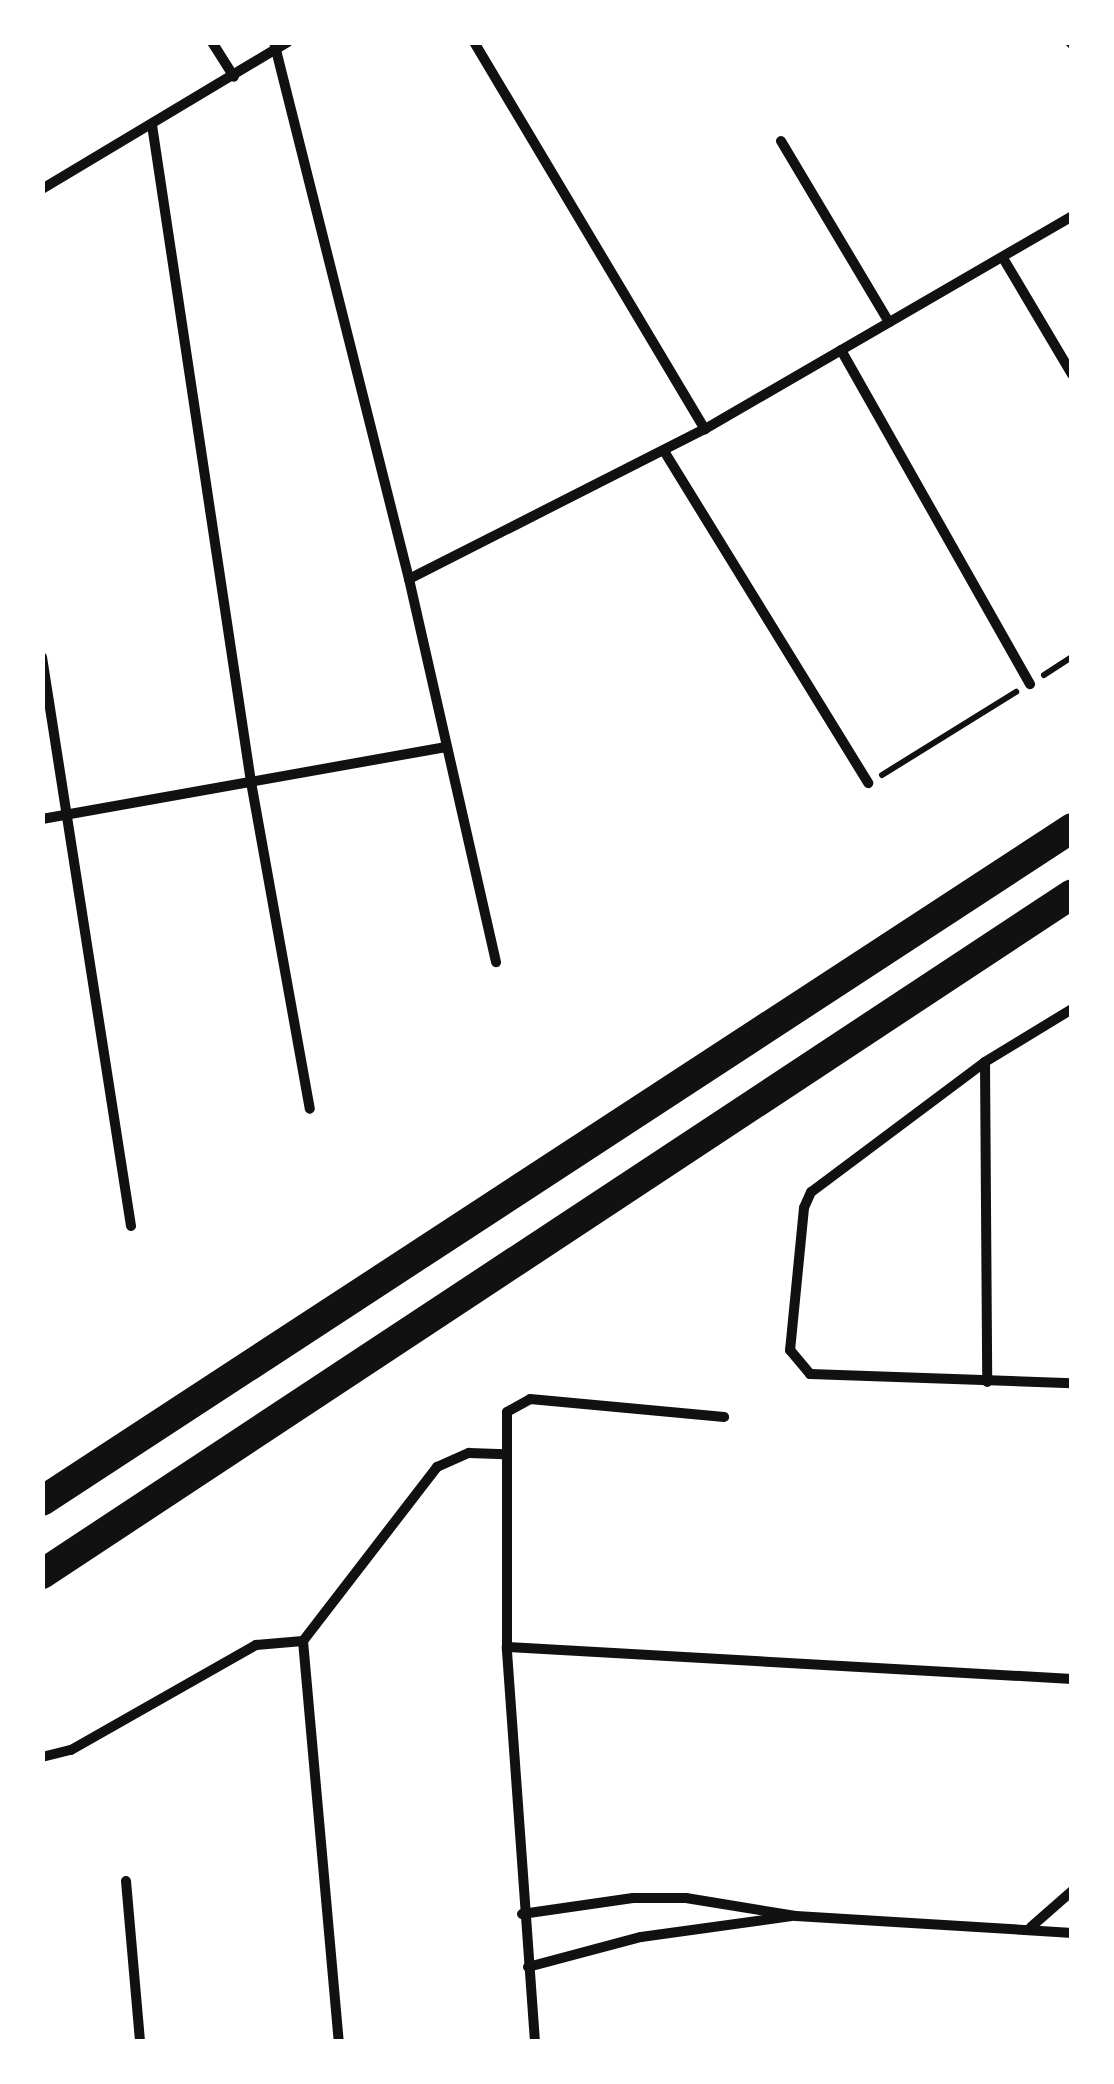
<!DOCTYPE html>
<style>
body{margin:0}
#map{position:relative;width:1114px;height:2084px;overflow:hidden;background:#fff;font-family:Poppins,sans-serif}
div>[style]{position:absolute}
.path>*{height:6px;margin:-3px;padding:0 3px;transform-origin:3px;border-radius:3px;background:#111}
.minor>*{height:10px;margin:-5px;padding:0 5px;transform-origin:5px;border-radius:5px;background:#111}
.motorway>*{height:30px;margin:-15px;padding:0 15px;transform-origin:15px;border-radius:15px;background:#111}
span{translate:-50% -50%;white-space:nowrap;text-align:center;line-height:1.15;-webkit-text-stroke:10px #fff;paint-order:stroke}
.frame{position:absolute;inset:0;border:45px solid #fff;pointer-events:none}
</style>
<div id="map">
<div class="path">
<div style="left:1044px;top:675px;width:33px;rotate:-33deg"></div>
<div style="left:882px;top:775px;width:158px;rotate:-31.8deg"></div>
</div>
<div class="minor">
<div style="left:212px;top:42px;width:41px;rotate:57.8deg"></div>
<div style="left:274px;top:42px;width:554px;rotate:75.89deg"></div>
<div style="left:409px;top:579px;width:393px;rotate:77.2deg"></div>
<div style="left:474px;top:42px;width:451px;rotate:59.2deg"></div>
<div style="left:1070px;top:42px;width:3px;rotate:45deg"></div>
<div style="left:152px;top:125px;width:664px;rotate:81.43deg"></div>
<div style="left:251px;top:782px;width:332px;rotate:79.8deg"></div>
<div style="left:781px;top:141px;width:211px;rotate:59.2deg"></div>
<div style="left:42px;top:189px;width:287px;rotate:-30.9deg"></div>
<div style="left:1003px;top:258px;width:135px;rotate:59.3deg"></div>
<div style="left:841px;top:350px;width:384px;rotate:60.5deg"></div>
<div style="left:664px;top:451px;width:390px;rotate:58.4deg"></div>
<div style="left:409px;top:579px;width:332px;rotate:-26.9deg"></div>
<div style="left:705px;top:429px;width:424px;rotate:-30.1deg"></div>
<div style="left:42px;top:657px;width:576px;rotate:81.11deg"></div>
<div style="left:42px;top:819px;width:409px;rotate:-10.1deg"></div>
<div style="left:1072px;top:1009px;width:102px;rotate:148.7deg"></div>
<div style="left:985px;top:1062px;width:217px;rotate:143.2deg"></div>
<div style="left:811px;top:1192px;width:17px;rotate:114deg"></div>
<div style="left:804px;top:1208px;width:143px;rotate:95.6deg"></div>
<div style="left:790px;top:1350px;width:31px;rotate:50deg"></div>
<div style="left:810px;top:1374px;width:262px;rotate:2deg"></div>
<div style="left:985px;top:1062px;width:320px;rotate:89.6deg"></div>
<div style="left:303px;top:1641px;width:403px;rotate:84.9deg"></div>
<div style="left:303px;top:1641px;width:220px;rotate:-52.4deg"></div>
<div style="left:437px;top:1467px;width:35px;rotate:-24deg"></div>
<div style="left:469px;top:1453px;width:36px;rotate:2deg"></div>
<div style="left:507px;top:1647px;width:566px;rotate:3.24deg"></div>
<div style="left:42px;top:1757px;width:30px;rotate:-14deg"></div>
<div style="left:71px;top:1750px;width:213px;rotate:-29.6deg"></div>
<div style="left:256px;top:1645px;width:47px;rotate:-4.9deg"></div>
<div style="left:126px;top:1881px;width:162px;rotate:85deg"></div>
<div style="left:522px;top:1914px;width:112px;rotate:-8.2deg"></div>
<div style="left:633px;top:1898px;width:53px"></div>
<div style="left:686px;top:1898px;width:111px;rotate:9.3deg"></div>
<div style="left:796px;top:1916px;width:277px;rotate:3.5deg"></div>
<div style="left:1031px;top:1927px;width:55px;rotate:-41.3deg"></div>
<div style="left:528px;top:1967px;width:117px;rotate:-14.9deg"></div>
<div style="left:641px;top:1937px;width:152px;rotate:-7.9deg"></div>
<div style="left:535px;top:2042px;width:396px;rotate:-94.1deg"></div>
<div style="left:507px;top:1647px;width:235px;rotate:-90deg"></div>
<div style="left:507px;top:1412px;width:26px;rotate:-29deg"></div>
<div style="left:530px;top:1399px;width:195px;rotate:5.3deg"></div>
</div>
<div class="motorway">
<div style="left:42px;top:1501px;width:1230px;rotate:-33.16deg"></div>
<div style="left:42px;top:1574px;width:1234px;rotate:-33.43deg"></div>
</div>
<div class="frame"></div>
</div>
